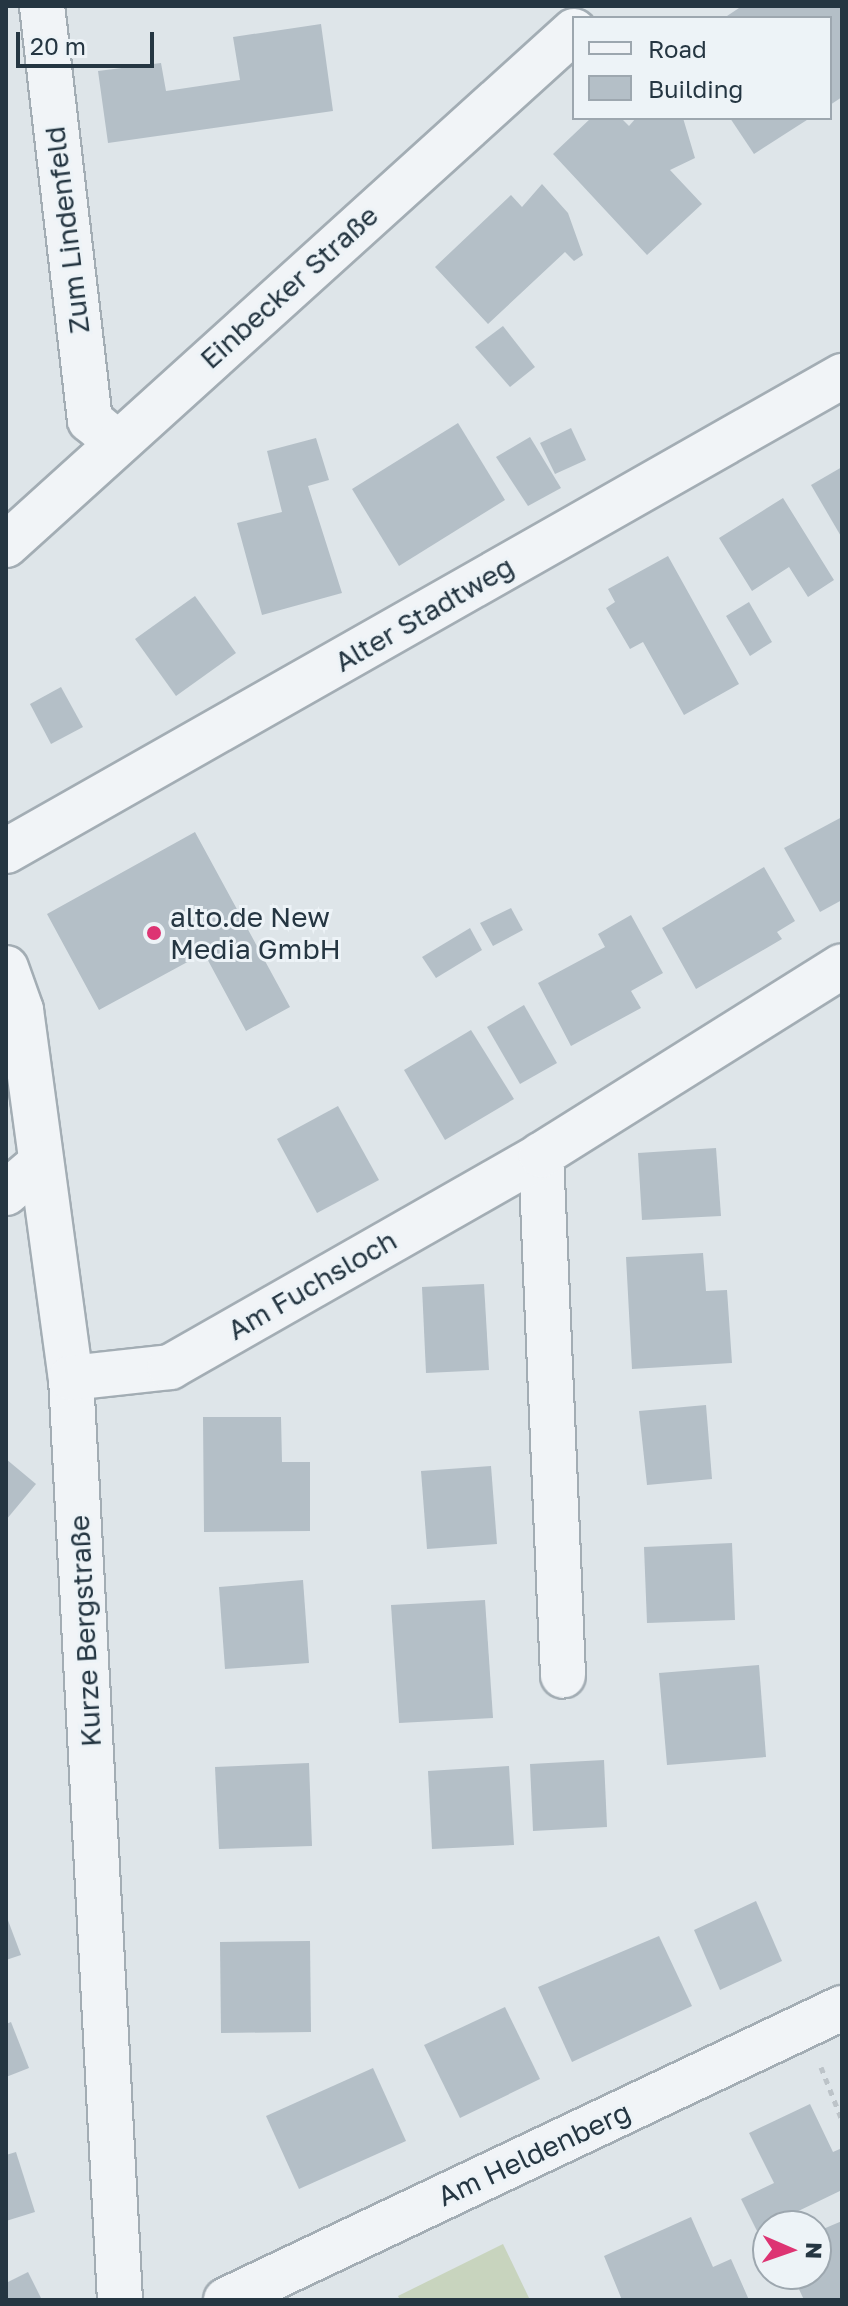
<!DOCTYPE html>
<meta charset="utf-8">
<style>
body{margin:0}
#map{position:relative;width:848px;height:2306px;overflow:hidden;background:#dee5e9;font-family:"Golos Text",sans-serif}
div>[style]{position:absolute}
.green>*{inset:0;background:#c8d4be}
.building>*{inset:0;background:#b4bfc7}
.path>*{height:5px;margin-top:-2.5px;transform-origin:0;background:repeating-linear-gradient(90deg,#bcc3c8 0 6px,transparent 0 12px)}
.roads{filter:drop-shadow(2px 0 #a3adb4) drop-shadow(-2px 0 #a3adb4) drop-shadow(0 2px #a3adb4) drop-shadow(0 -2px #a3adb4)}
.minor>*{height:44px;margin:-22px;padding:0 22px;transform-origin:22px;border-radius:22px;background:#f1f4f7}
.dots>*{width:22px;height:22px;translate:-50% -50%;box-sizing:border-box;border:4px solid #edf3f7;border-radius:50%}
span{translate:-50% -50%;white-space:nowrap;text-align:center;line-height:1.15;-webkit-text-stroke:6px #edf3f7;paint-order:stroke}
.street-label{font-size:28px;color:#253642}
.poi-label{font-size:28px;color:#253642}
.left{translate:0 -50%;text-align:left}
.frame{position:absolute;inset:0;border:8px solid #253642;pointer-events:none}
.legend{position:absolute;left:572px;top:16px;width:260px;height:104px;box-sizing:border-box;background:#edf3f7;border:2px solid #9da7af;margin:0;padding:10px 14px;list-style:none;font-size:24px;color:#253642}
.legend li{display:flex;align-items:center;gap:16px;height:40px}
.legend b{width:40px;border:2px solid #9da7af}
.north{position:absolute;left:752px;top:2210px;width:80px;height:80px;box-sizing:border-box;background:#edf3f7;border:2px solid #9da7af;border-radius:50%;rotate:92deg;font-size:22px;font-weight:700;line-height:32px;text-align:center;color:#253642}
.north::after{content:'';display:block;margin:auto;width:28px;height:36px;background:#dd3473;clip-path:polygon(50% 0,100% 100%,50% 72%,0 100%)}
.scale{position:absolute;left:16px;top:32px;width:138px;height:36px;box-sizing:border-box;border:4px solid #253642;border-top:0;padding-left:10px;font-size:24px;line-height:28px;white-space:nowrap;color:#253642;-webkit-text-stroke:6px #edf3f7;paint-order:stroke}
</style>
<div id="map">
<div class="green">
<div style="clip-path:polygon(503px 2244px,530px 2300px,400px 2300px,398px 2296px)"></div>
</div>
<div class="building">
<div style="clip-path:polygon(742px 6px,842px 6px,842px 97px,830px 105px,830px 18px,724px 18px)"></div>
<div style="clip-path:polygon(321px 24px,333px 111px,108px 143px,98px 71px,161px 63px,166px 91px,240px 80px,233px 37px)"></div>
<div style="clip-path:polygon(591px 118px,621px 118px,629px 126px,636px 118px,683px 118px,695px 158px,670px 170px,702px 204px,647px 255px,553px 154px)"></div>
<div style="clip-path:polygon(730px 118px,810px 118px,754px 154px)"></div>
<div style="clip-path:polygon(542px 184px,568px 213px,583px 255px,574px 261px,565px 252px,488px 324px,435px 267px,511px 195px,522px 207px)"></div>
<div style="clip-path:polygon(503px 326px,535px 367px,510px 387px,475px 347px)"></div>
<div style="clip-path:polygon(458px 423px,505px 500px,399px 566px,352px 489px)"></div>
<div style="clip-path:polygon(571px 428px,586px 460px,555px 474px,540px 443px)"></div>
<div style="clip-path:polygon(530px 437px,561px 488px,528px 506px,496px 457px)"></div>
<div style="clip-path:polygon(316px 438px,329px 480px,308px 486px,342px 593px,262px 615px,237px 523px,282px 512px,267px 451px)"></div>
<div style="clip-path:polygon(842px 467px,842px 538px,811px 485px)"></div>
<div style="clip-path:polygon(783px 498px,834px 580px,808px 597px,789px 567px,752px 591px,719px 538px)"></div>
<div style="clip-path:polygon(668px 556px,739px 684px,684px 715px,643px 642px,630px 649px,606px 608px,615px 602px,608px 589px)"></div>
<div style="clip-path:polygon(195px 596px,236px 653px,176px 696px,135px 639px)"></div>
<div style="clip-path:polygon(749px 602px,772px 642px,750px 656px,726px 616px)"></div>
<div style="clip-path:polygon(61px 687px,83px 727px,51px 744px,30px 704px)"></div>
<div style="clip-path:polygon(842px 817px,842px 900px,820px 912px,784px 848px)"></div>
<div style="clip-path:polygon(195px 832px,290px 1007px,246px 1031px,204px 953px,99px 1010px,47px 914px)"></div>
<div style="clip-path:polygon(764px 867px,795px 921px,777px 932px,782px 939px,696px 989px,662px 928px)"></div>
<div style="clip-path:polygon(511px 908px,523px 930px,493px 946px,480px 923px)"></div>
<div style="clip-path:polygon(631px 915px,663px 973px,631px 991px,641px 1008px,571px 1046px,538px 983px,605px 947px,598px 934px)"></div>
<div style="clip-path:polygon(470px 928px,482px 950px,436px 978px,422px 957px)"></div>
<div style="clip-path:polygon(524px 1005px,557px 1063px,520px 1084px,487px 1027px)"></div>
<div style="clip-path:polygon(471px 1030px,514px 1099px,445px 1140px,404px 1070px)"></div>
<div style="clip-path:polygon(338px 1106px,379px 1180px,317px 1213px,277px 1139px)"></div>
<div style="clip-path:polygon(716px 1148px,721px 1216px,642px 1220px,638px 1153px)"></div>
<div style="clip-path:polygon(703px 1253px,706px 1291px,727px 1290px,732px 1363px,632px 1369px,626px 1257px)"></div>
<div style="clip-path:polygon(484px 1284px,489px 1370px,426px 1373px,422px 1287px)"></div>
<div style="clip-path:polygon(706px 1405px,712px 1479px,647px 1485px,639px 1411px)"></div>
<div style="clip-path:polygon(203px 1417px,281px 1417px,282px 1462px,310px 1462px,310px 1531px,204px 1532px)"></div>
<div style="clip-path:polygon(6px 1459px,36px 1484px,6px 1520px)"></div>
<div style="clip-path:polygon(491px 1466px,497px 1544px,427px 1549px,421px 1471px)"></div>
<div style="clip-path:polygon(732px 1543px,735px 1620px,647px 1623px,644px 1547px)"></div>
<div style="clip-path:polygon(303px 1580px,309px 1663px,225px 1669px,219px 1587px)"></div>
<div style="clip-path:polygon(485px 1600px,493px 1718px,399px 1723px,391px 1605px)"></div>
<div style="clip-path:polygon(759px 1665px,766px 1757px,667px 1765px,659px 1673px)"></div>
<div style="clip-path:polygon(604px 1760px,607px 1827px,533px 1831px,530px 1764px)"></div>
<div style="clip-path:polygon(309px 1763px,312px 1846px,219px 1849px,215px 1767px)"></div>
<div style="clip-path:polygon(509px 1766px,514px 1845px,432px 1849px,428px 1771px)"></div>
<div style="clip-path:polygon(756px 1901px,782px 1961px,720px 1990px,694px 1930px)"></div>
<div style="clip-path:polygon(6px 1915px,21px 1955px,6px 1960px)"></div>
<div style="clip-path:polygon(659px 1936px,692px 2006px,572px 2062px,538px 1987px)"></div>
<div style="clip-path:polygon(310px 1941px,311px 2032px,221px 2033px,220px 1942px)"></div>
<div style="clip-path:polygon(505px 2007px,540px 2079px,460px 2118px,424px 2045px)"></div>
<div style="clip-path:polygon(11px 2022px,29px 2068px,6px 2077px,6px 2024px)"></div>
<div style="clip-path:polygon(373px 2068px,406px 2141px,299px 2189px,266px 2116px)"></div>
<div style="clip-path:polygon(810px 2104px,833px 2152px,842px 2148px,842px 2190px,757px 2231px,741px 2199px,774px 2183px,749px 2133px)"></div>
<div style="clip-path:polygon(16px 2152px,35px 2212px,6px 2221px,6px 2155px)"></div>
<div style="clip-path:polygon(691px 2217px,713px 2267px,731px 2259px,749px 2300px,622px 2300px,604px 2256px)"></div>
<div style="clip-path:polygon(842px 2221px,842px 2300px,804px 2300px,792px 2274px,816px 2274px,816px 2232px)"></div>
<div style="clip-path:polygon(28px 2272px,42px 2300px,6px 2300px,6px 2283px)"></div>
</div>
<div class="path">
<div style="left:821px;top:2067px;width:57px;rotate:68.4deg"></div>
</div>
<div class="roads">
<div class="minor">
<div style="left:42px;top:6px;width:417px;rotate:83.4deg"></div>
<div style="left:90px;top:420px;width:34px;rotate:40deg"></div>
<div style="left:6px;top:545px;width:766px;rotate:-42.14deg"></div>
<div style="left:6px;top:851px;width:962px;rotate:-29.6deg"></div>
<div style="left:6px;top:968px;width:45px;rotate:70.3deg"></div>
<div style="left:21px;top:1010px;width:371px;rotate:82.3deg"></div>
<div style="left:71px;top:1378px;width:923px;rotate:86.96deg"></div>
<div style="left:541px;top:1155px;width:521px;rotate:87.58deg"></div>
<div style="left:6px;top:1193px;width:46px;rotate:-40.6deg"></div>
<div style="left:71px;top:1378px;width:100px;rotate:-6.3deg"></div>
<div style="left:170px;top:1367px;width:427px;rotate:-29.7deg"></div>
<div style="left:541px;top:1155px;width:355px;rotate:-32.1deg"></div>
<div style="left:226px;top:2300px;width:682px;rotate:-25.36deg"></div>
</div>
</div>
<div class="dots">
<div style="left:154px;top:933px;background:#dd3473"></div>
</div>
<div class="street-label">
<span style="left:67px;top:230px;rotate:-97deg">Zum Lindenfeld</span>
<span style="left:289px;top:287px;rotate:-42deg">Einbecker Straße</span>
<span style="left:424px;top:614px;rotate:-30deg">Alter Stadtweg</span>
<span style="left:312px;top:1285px;rotate:-30deg">Am Fuchsloch</span>
<span style="left:85px;top:1631px;rotate:-93deg">Kurze Bergstraße</span>
<span style="left:534px;top:2154px;rotate:-25deg">Am Heldenberg</span>
</div>
<div class="poi-label">
<span class="left" style="left:170px;top:933px">alto.de New<br>Media GmbH</span>
</div>
<div class="frame"></div>
<ul class="legend">
<li><b style="height:10px;background:#f1f4f7"></b>Road</li>
<li><b style="height:22px;background:#b4bfc7"></b>Building</li>
</ul>
<div class="north">N</div>
<div class="scale">20 m</div>
</div>
